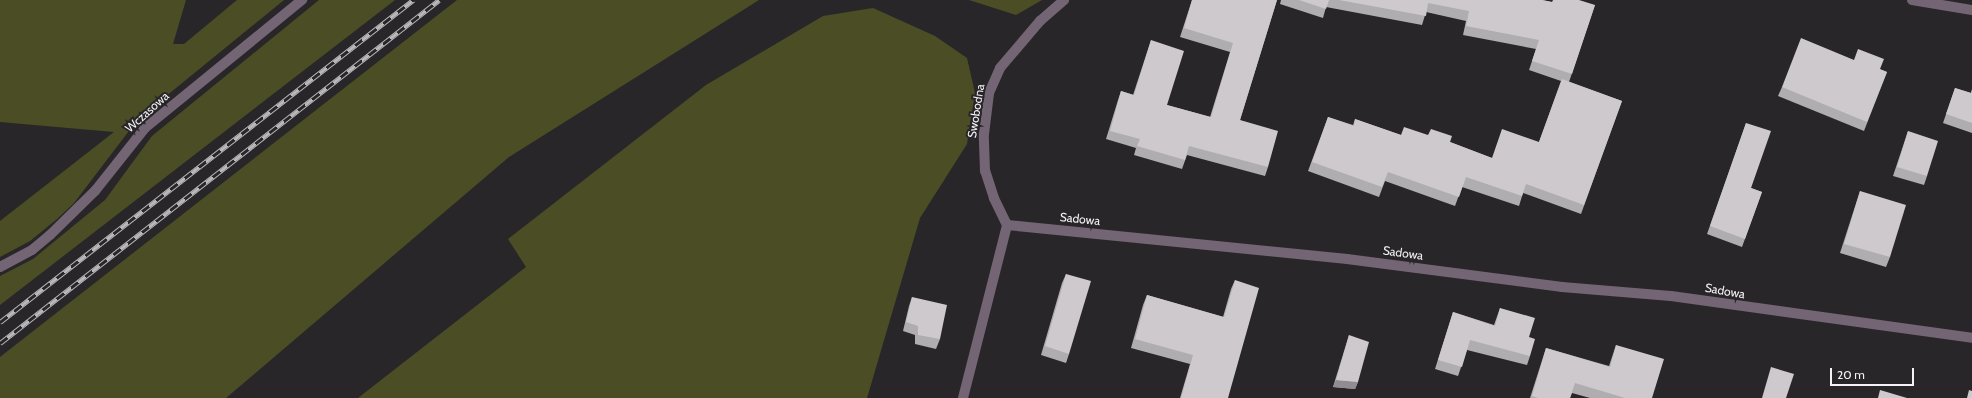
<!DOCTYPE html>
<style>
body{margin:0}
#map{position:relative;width:1972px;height:398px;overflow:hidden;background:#292629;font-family:Cabin,sans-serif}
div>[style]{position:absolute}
.green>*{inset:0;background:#4b4e25}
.minor>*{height:10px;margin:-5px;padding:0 5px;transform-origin:5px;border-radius:5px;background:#746575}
.rail>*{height:4.5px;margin-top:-2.25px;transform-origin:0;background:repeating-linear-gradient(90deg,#292629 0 9px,#bbb8bb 0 18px);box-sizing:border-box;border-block:1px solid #bbb8bb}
.wall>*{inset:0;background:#b0adb0}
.shaded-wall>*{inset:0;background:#908d90}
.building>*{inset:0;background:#cdc9cd}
span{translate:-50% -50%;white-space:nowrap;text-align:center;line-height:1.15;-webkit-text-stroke:4px #292629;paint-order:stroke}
.street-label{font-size:12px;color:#f4f2f4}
.scale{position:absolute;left:1830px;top:368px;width:84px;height:18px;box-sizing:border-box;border:2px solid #f4f2f4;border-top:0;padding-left:5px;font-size:12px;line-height:14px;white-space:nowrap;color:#f4f2f4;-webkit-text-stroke:3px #292629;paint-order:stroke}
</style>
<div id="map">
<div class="green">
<div style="clip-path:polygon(0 0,186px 0,173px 44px,184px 44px,237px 0,284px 0,138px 119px,74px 203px,57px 219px,30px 241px,0 257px,0 221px,114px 132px,0 122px)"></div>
<div style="clip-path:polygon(319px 0,395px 0,0 305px,0 276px,33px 259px,105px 200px,152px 136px)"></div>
<div style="clip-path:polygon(457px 0,759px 0,509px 157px,226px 398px,0 398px,0 357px)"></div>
<div style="clip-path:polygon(969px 0,1042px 0,1016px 15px)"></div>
<div style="clip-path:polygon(873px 8px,935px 36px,967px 58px,975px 93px,967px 144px,920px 218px,867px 398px,358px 398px,526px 267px,508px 239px,706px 85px,823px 16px)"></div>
</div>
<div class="minor">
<div style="left:1912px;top:0;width:61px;rotate:9.5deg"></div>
<div style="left:1007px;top:225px;width:342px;rotate:5.7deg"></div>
<div style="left:1347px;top:259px;width:217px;rotate:7.4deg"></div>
<div style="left:1562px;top:287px;width:109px;rotate:4.7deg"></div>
<div style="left:1671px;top:296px;width:304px;rotate:7.9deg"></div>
<div style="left:1007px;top:225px;width:30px;rotate:-116deg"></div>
<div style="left:994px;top:198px;width:28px;rotate:-108deg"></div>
<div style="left:985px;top:171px;width:37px;rotate:-92deg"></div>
<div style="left:984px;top:134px;width:41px;rotate:-83deg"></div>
<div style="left:989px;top:93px;width:27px;rotate:-66deg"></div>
<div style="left:1000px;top:68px;width:62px;rotate:-49.6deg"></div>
<div style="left:1040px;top:21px;width:32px;rotate:-41deg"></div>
<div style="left:0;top:267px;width:36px;rotate:-28deg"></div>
<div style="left:32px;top:250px;width:23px;rotate:-40deg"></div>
<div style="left:50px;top:235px;width:63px;rotate:-44.4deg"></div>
<div style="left:95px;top:191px;width:80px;rotate:-51.6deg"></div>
<div style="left:145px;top:128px;width:203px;rotate:-39.2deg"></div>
<div style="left:963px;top:398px;width:179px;rotate:-75.7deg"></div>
</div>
<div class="rail">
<div style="left:0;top:322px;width:524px;rotate:-37.94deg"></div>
<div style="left:0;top:343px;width:557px;rotate:-38deg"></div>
</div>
<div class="wall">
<div style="clip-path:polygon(1192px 0,1277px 0,1240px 120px,1268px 167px,1265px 176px,1187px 155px,1182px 169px,1134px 155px,1136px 148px,1106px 139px,1118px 100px,1121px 91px,1133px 95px,1151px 40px,1167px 105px,1210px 117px,1230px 52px,1180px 37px)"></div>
<div style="clip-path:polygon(1281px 0,1542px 0,1552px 2px,1595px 5px,1569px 82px,1622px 101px,1581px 214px,1523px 193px,1519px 206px,1462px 187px,1455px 206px,1385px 181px,1379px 197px,1308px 171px,1328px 117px,1353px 125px,1355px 119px,1401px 135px,1450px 142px,1492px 158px,1539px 142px,1561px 81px,1529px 70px,1536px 49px,1463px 35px,1466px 21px,1426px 12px,1422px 25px,1326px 7px,1323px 18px,1280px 4px)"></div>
<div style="clip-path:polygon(1854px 60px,1887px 72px,1864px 131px,1778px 96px,1782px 87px)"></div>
<div style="clip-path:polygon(1955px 88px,1971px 93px,1972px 89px,1972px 133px,1943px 123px)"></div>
<div style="clip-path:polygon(1746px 123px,1751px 188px,1762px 192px,1742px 247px,1707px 234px)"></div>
<div style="clip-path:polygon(1908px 131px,1927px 176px,1924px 185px,1893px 176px)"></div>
<div style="clip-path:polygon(1860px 191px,1890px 257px,1886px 267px,1840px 253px)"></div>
<div style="clip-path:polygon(1066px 274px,1069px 354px,1066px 363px,1041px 355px,1062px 283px)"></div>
<div style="clip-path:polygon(1235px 280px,1228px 398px,1180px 398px,1190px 364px,1131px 348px,1143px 305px,1147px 295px,1223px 317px,1231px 289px)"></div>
<div style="clip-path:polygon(912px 297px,940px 339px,936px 349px,915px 344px,915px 335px,903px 331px,909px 306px)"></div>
<div style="clip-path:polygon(1500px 308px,1529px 337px,1530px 356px,1527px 365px,1467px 350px,1458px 376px,1435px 369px,1453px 312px,1494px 325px)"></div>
<div style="clip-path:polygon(1349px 335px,1358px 382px,1355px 389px,1333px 387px)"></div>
<div style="clip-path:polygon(1616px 345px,1652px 398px,1590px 398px,1572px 393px,1570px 398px,1530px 398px,1546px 348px,1609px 366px)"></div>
</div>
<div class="shaded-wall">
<div style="clip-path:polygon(1336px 380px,1358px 382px,1355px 389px,1333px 387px)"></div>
</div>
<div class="building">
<div style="clip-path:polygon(1192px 0,1277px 0,1240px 120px,1278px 131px,1268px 167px,1189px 146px,1185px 160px,1137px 146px,1140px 139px,1110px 131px,1121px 91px,1134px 95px,1151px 40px,1184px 51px,1167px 105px,1211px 117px,1233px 43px,1184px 28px)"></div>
<div style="clip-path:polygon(1299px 0,1329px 0,1326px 9px)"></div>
<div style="clip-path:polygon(1339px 0,1542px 0,1552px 2px,1553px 0,1579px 0,1595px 5px,1572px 74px,1532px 61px,1539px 40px,1466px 26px,1469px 11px,1428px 3px,1426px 16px)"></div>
<div style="clip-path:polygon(1801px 38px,1854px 60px,1858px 49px,1884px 59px,1880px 69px,1887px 72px,1867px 122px,1782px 87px)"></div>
<div style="clip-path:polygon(1562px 79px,1622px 101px,1584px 205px,1526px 184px,1522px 196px,1466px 177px,1459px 197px,1388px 172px,1382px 187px,1312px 162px,1328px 117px,1354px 126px,1355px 119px,1401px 135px,1404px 127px,1428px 135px,1431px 129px,1452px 136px,1450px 142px,1492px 158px,1502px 129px,1539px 142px)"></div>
<div style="clip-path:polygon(1955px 88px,1971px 93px,1972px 90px,1972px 123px,1946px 114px)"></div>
<div style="clip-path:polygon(1746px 123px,1771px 131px,1751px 188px,1762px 192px,1745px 239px,1710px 226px)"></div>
<div style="clip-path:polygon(1908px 131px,1938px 141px,1927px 176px,1897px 167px)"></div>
<div style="clip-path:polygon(1860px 191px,1906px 205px,1890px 257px,1844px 244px)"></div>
<div style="clip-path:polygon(1066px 274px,1091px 281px,1069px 354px,1045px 346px)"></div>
<div style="clip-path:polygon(1235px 280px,1259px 288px,1228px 398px,1181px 398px,1193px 355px,1135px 339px,1147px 295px,1224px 317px)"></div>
<div style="clip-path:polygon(912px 297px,947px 305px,940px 339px,918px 335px,918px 326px,906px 322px)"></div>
<div style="clip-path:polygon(1500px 308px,1535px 318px,1529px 337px,1535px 339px,1530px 356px,1470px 340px,1462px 367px,1438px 360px,1453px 312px,1495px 326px)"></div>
<div style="clip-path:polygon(1349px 335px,1369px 342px,1358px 382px,1336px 380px)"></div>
<div style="clip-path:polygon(1616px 345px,1664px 359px,1652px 398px,1625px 398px,1575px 383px,1570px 398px,1538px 398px,1532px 396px,1546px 348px,1610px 367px)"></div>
<div style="clip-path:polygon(1771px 367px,1794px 374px,1786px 398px,1762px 398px)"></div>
<div style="clip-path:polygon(1880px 390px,1907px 398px,1878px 398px)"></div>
<div style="clip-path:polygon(1969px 390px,1972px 391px,1972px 398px,1967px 398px)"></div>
</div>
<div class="street-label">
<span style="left:976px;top:111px;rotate:-81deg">Swobodna</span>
<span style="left:147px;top:112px;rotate:-42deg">Wczasowa</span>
<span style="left:1080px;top:219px;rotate:6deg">Sadowa</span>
<span style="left:1403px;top:253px;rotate:8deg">Sadowa</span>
<span style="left:1725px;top:291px;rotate:10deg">Sadowa</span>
</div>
<div class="scale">20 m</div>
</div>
